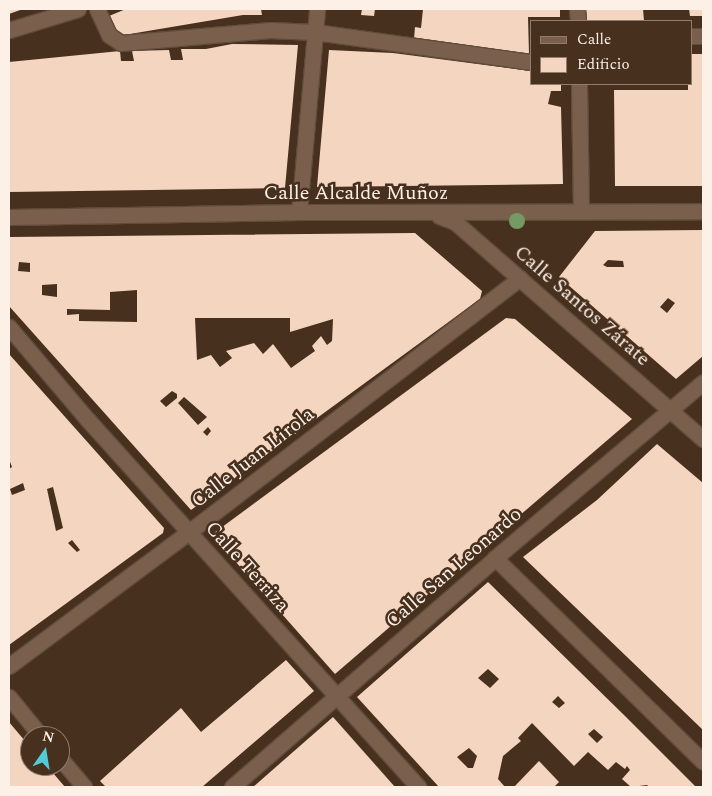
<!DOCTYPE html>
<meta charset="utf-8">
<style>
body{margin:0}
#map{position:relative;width:712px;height:796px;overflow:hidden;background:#48301e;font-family:Spectral,serif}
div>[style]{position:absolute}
.building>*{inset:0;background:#f4d5c0}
.roads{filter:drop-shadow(1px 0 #5f4c3c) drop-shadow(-1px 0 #5f4c3c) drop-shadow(0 1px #5f4c3c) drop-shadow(0 -1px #5f4c3c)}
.street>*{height:15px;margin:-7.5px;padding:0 7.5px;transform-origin:7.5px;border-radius:7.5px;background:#7a604c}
.secondary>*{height:15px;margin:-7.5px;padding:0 7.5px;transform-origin:7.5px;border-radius:7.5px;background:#7a604c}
.trees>*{width:16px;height:16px;margin:-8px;border-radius:50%;background:#759a64}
span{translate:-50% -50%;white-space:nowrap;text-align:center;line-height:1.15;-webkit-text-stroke:5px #48301e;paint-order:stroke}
.street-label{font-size:20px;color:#fdf0e7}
.frame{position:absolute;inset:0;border:10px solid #fdf0e7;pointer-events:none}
.legend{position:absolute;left:530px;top:20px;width:162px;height:65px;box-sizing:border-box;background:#48301e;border:1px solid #907d6e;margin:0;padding:6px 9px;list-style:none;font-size:15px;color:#fdf0e7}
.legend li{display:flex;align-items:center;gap:10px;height:25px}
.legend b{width:25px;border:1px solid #907d6e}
.north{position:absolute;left:20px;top:726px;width:50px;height:50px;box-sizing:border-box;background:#48301e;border:1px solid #907d6e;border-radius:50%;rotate:13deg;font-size:14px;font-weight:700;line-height:20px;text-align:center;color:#fdf0e7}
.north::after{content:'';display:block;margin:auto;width:18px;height:22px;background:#52cbd7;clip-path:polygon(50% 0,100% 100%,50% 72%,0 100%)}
</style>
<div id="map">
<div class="building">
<div style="clip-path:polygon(9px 9px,23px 9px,9px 14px)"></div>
<div style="clip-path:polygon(126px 9px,261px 9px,262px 15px,243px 15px,118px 36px,109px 16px)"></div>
<div style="clip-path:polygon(362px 9px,375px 9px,374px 16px,361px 15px)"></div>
<div style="clip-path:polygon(423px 9px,560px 9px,560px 17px,528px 17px,529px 54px,414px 39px,415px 27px,421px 28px)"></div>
<div style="clip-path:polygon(583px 9px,643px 9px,644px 21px,583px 21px)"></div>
<div style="clip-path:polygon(689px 9px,703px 9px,703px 16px,690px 16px)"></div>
<div style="clip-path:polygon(232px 44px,298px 45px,285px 188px,9px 192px,9px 62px,120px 51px,121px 61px,134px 61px,132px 51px,169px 50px,171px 60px,183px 60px,181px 49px,206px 49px)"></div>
<div style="clip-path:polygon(329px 50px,393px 53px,531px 71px,531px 84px,561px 84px,561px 91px,551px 91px,548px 104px,561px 107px,563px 184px,317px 187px)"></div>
<div style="clip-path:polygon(691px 54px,703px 54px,703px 186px,615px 186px,614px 90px,688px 90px,688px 84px,691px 84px)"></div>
<div style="clip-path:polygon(evenodd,703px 230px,703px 356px,676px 379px,559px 277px,595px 231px,703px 230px,608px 260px,623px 261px,624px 267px,607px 267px,603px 265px,608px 260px,703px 230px,668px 298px,675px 303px,667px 313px,660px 307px,668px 298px)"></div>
<div style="clip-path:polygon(evenodd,415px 233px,482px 291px,480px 299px,191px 510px,9px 306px,9px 237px,415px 233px,19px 262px,30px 263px,30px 272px,18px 271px,19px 262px,415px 233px,57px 284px,57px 297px,42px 295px,42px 285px,57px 284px,415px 233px,137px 290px,137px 322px,79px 321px,79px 314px,67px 315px,67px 309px,110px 310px,110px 292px,137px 290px,415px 233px,195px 318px,290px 318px,290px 332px,333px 319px,332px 341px,327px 345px,321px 336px,312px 346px,315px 351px,291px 368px,273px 344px,263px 354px,254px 343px,226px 351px,232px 358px,220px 367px,211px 355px,197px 360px,195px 318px,415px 233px,172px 391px,177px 394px,177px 398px,166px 407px,160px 401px,172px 391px,415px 233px,184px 397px,207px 417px,198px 425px,178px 403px,184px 397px,415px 233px,208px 427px,211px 431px,207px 436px,203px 432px,208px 427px)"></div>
<div style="clip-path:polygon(506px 318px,515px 319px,632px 419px,335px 674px,213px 536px,214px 533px)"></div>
<div style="clip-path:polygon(evenodd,9px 354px,164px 528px,163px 533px,9px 645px,9px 469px,12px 467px,9px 459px,9px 354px,23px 483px,25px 490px,12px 495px,10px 489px,23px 483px,9px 354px,53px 487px,63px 528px,56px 531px,47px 489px,53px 487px,9px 354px,72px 540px,80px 550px,77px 552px,68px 543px,72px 540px)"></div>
<div style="clip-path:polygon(657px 444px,703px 483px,703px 730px,523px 557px,597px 500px)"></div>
<div style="clip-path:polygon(evenodd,488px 582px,625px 716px,696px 787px,649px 787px,647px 785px,631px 787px,622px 779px,630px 770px,627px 766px,625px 769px,616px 762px,608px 770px,588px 752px,574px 766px,532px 723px,518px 738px,521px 741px,503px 756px,498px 779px,505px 787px,439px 787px,357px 697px,488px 582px,488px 669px,499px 679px,490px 688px,478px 678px,488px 669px,488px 582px,558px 696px,565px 703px,559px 708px,552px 702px,558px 696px,488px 582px,594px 729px,603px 737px,597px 743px,588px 734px,594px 729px,488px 582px,469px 748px,477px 756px,473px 768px,468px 768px,457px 757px,469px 748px)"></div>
<div style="clip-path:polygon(286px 660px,314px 691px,202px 787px,106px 787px,100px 781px,181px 708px,201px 732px)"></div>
<div style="clip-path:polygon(333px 717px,395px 787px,253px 787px)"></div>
<div style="clip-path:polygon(9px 722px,30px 747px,30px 766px,47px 766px,65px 787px,9px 787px)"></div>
<div style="clip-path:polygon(539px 761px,559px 782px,554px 787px,514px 787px)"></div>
</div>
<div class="roads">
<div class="street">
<div style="left:97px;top:9px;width:29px;rotate:65deg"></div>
<div style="left:109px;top:35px;width:14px;rotate:34deg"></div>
<div style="left:121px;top:43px;width:150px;rotate:-5deg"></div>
<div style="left:270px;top:30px;width:45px;rotate:2.5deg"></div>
<div style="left:315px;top:32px;width:218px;rotate:7.9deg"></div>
<div style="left:577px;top:9px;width:12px;rotate:85deg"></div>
<div style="left:691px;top:36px;width:12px"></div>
<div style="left:579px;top:84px;width:127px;rotate:89.1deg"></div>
<div style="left:299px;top:212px;width:204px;rotate:-84.9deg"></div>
<div style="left:9px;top:327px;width:122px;rotate:49.7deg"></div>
<div style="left:88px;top:420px;width:494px;rotate:48deg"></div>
<div style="left:495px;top:558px;width:291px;rotate:44.4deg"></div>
<div style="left:9px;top:666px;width:224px;rotate:-36.7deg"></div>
<div style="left:189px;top:532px;width:417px;rotate:-37.5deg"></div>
<div style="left:9px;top:697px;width:50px;rotate:50.6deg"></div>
<div style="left:60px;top:758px;width:38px;rotate:50deg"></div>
<div style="left:232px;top:787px;width:349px;rotate:-41deg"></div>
<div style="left:495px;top:558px;width:272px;rotate:-40.2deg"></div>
</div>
<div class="secondary">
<div style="left:9px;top:30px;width:72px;rotate:-16.9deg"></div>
<div style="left:439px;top:216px;width:17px;rotate:21deg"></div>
<div style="left:455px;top:222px;width:330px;rotate:41.2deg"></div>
<div style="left:9px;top:217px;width:290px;rotate:-1deg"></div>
<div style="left:299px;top:212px;width:404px;rotate:-0.1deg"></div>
</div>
</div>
<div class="trees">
<div style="left:517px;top:221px"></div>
</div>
<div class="street-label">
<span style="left:356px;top:193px">Calle Alcalde Muñoz</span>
<span style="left:582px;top:306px;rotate:41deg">Calle Santos Zárate</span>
<span style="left:253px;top:458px;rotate:-38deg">Calle Juan Lirola</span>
<span style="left:247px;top:567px;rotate:48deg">Calle Terriza</span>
<span style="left:454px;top:568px;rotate:-41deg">Calle San Leonardo</span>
</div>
<div class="frame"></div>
<ul class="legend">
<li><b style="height:6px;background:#7a604c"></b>Calle</li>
<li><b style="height:14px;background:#f4d5c0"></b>Edificio</li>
</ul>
<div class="north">N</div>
</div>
